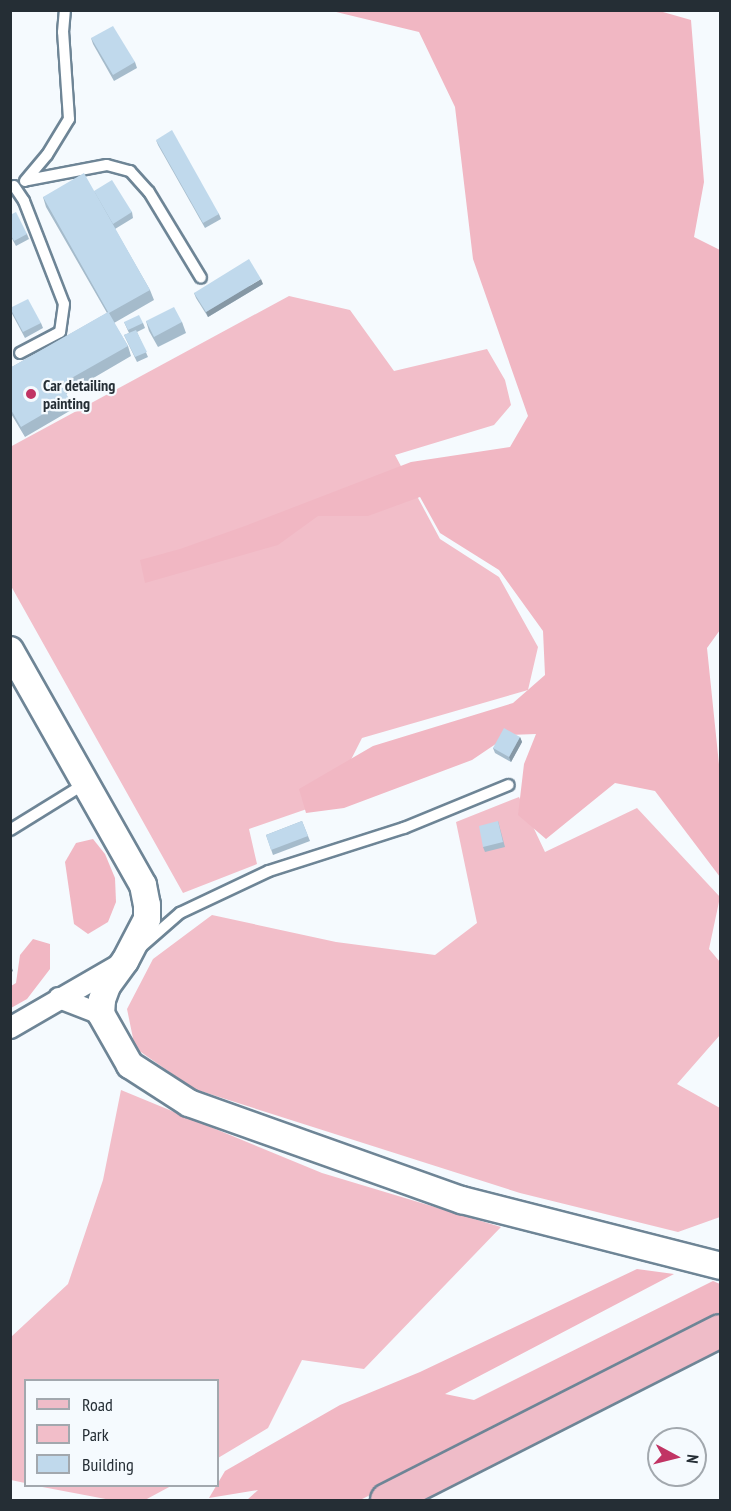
<!DOCTYPE html>
<style>
body{margin:0}
#map{position:relative;width:731px;height:1511px;overflow:hidden;background:#f5fafe;font-family:"PT Sans Narrow",sans-serif}
div>[style]{position:absolute}
.green>*{inset:0;background:#f2bec9}
.forest>*{inset:0;background:#f1b7c3}
.roads{filter:drop-shadow(2px 0 #6e8596) drop-shadow(-2px 0 #6e8596) drop-shadow(0 2px #6e8596) drop-shadow(0 -2px #6e8596)}
.service>*{height:10px;margin:-5px;padding:0 5px;transform-origin:5px;border-radius:5px;background:#fff}
.minor>*{height:20px;margin:-10px;padding:0 10px;transform-origin:10px;border-radius:10px;background:#fff}
.tertiary>*{height:26px;margin:-13px;padding:0 13px;transform-origin:13px;border-radius:13px;background:#fff}
.primary>*{height:32px;margin:-16px;padding:0 16px;transform-origin:16px;border-radius:16px;background:#efbcc8}
.wall>*{inset:0;background:#a5bbcb}
.shaded-wall>*{inset:0;background:#8698a5}
.building>*{inset:0;background:#c0d9ec}
.dots>*{width:16px;height:16px;translate:-50% -50%;box-sizing:border-box;border:3px solid #f5fafe;border-radius:50%}
span{translate:-50% -50%;white-space:nowrap;text-align:center;line-height:1.15;-webkit-text-stroke:4.5px #f5fafe;paint-order:stroke}
.poi-label{font-size:16px;color:#252e35;font-weight:700}
.left{translate:0 -50%;text-align:left}
.frame{position:absolute;inset:0;border:12px solid #252e35;pointer-events:none}
.legend{position:absolute;left:24px;top:1379px;width:195px;height:108px;box-sizing:border-box;background:#f5fafe;border:2px solid #a2a8ae;margin:0;padding:8px 10px;list-style:none;font-size:18px;color:#252e35}
.legend li{display:flex;align-items:center;gap:12px;height:30px}
.legend b{width:30px;border:2px solid #a2a8ae}
.north{position:absolute;left:647px;top:1427px;width:60px;height:60px;box-sizing:border-box;background:#f5fafe;border:2px solid #a2a8ae;border-radius:50%;rotate:97deg;font-size:16px;font-weight:700;line-height:24px;text-align:center;color:#252e35}
.north::after{content:'';display:block;margin:auto;width:21px;height:27px;background:#c13464;clip-path:polygon(50% 0,100% 100%,50% 72%,0 100%)}
</style>
<div id="map">
<div class="green">
<div style="clip-path:polygon(289px 296px,350px 310px,394px 371px,487px 349px,505px 380px,511px 405px,494px 425px,395px 455px,440px 539px,499px 577px,538px 647px,528px 690px,362px 738px,330px 801px,249px 829px,257px 864px,183px 893px,11px 586px,10px 447px)"></div>
<div style="clip-path:polygon(519px 797px,545px 852px,637px 808px,720px 897px,709px 949px,720px 962px,720px 1035px,677px 1084px,720px 1108px,720px 1217px,678px 1232px,520px 1193px,194px 1089px,135px 1048px,127px 1009px,153px 959px,212px 915px,336px 942px,435px 955px,477px 923px,456px 822px)"></div>
<div style="clip-path:polygon(121px 1090px,322px 1173px,501px 1227px,364px 1369px,302px 1360px,268px 1428px,218px 1458px,218px 1380px,26px 1380px,25px 1483px,11px 1480px,11px 1337px,68px 1284px,103px 1180px)"></div>
<div style="clip-path:polygon(37px 1486px,171px 1486px,145px 1500px,111px 1500px)"></div>
</div>
<div class="forest">
<div style="clip-path:polygon(332px 11px,621px 11px,663px 12px,691px 20px,704px 182px,694px 237px,720px 250px,720px 630px,707px 648px,720px 774px,720px 877px,655px 791px,615px 783px,546px 839px,518px 815px,524px 764px,536px 734px,509px 735px,472px 760px,344px 808px,306px 813px,299px 789px,373px 746px,513px 703px,545px 675px,543px 631px,499px 570px,440px 533px,420px 497px,368px 516px,318px 516px,278px 545px,145px 583px,140px 560px,180px 549px,245px 526px,411px 462px,510px 447px,528px 416px,473px 259px,455px 107px,419px 32px)"></div>
<div style="clip-path:polygon(93px 839px,105px 854px,115px 878px,116px 902px,108px 922px,88px 934px,74px 924px,65px 862px,76px 843px)"></div>
<div style="clip-path:polygon(33px 939px,50px 944px,50px 969px,27px 999px,11px 1008px,11px 986px,16px 983px,20px 955px)"></div>
<div style="clip-path:polygon(637px 1269px,674px 1274px,445px 1394px,474px 1400px,713px 1281px,720px 1284px,720px 1322px,577px 1396px,360px 1500px,247px 1500px,258px 1490px,209px 1498px,225px 1471px,340px 1405px,420px 1372px)"></div>
</div>
<div class="roads">
<div class="service">
<div style="left:28px;top:180px;width:80px;rotate:-10.8deg"></div>
<div style="left:107px;top:165px;width:24px;rotate:15deg"></div>
<div style="left:130px;top:171px;width:28px;rotate:48deg"></div>
<div style="left:149px;top:192px;width:100px;rotate:58.8deg"></div>
<div style="left:25px;top:181px;width:34px;rotate:-50deg"></div>
<div style="left:47px;top:155px;width:42px;rotate:-58.6deg"></div>
<div style="left:69px;top:119px;width:87px;rotate:-93.9deg"></div>
<div style="left:63px;top:32px;width:22px;rotate:-85deg"></div>
<div style="left:14px;top:186px;width:18px;rotate:56deg"></div>
<div style="left:24px;top:201px;width:110px;rotate:68.8deg"></div>
<div style="left:64px;top:304px;width:28px;rotate:98deg"></div>
<div style="left:60px;top:332px;width:45px;rotate:152.3deg"></div>
<div style="left:10px;top:830px;width:89px;rotate:-31.7deg"></div>
<div style="left:141px;top:947px;width:52px;rotate:-41.1deg"></div>
<div style="left:180px;top:913px;width:98px;rotate:-25.3deg"></div>
<div style="left:269px;top:871px;width:142px;rotate:-17.7deg"></div>
<div style="left:404px;top:828px;width:113px;rotate:-22.3deg"></div>
</div>
<div class="minor">
<div style="left:59px;top:998px;width:45px;rotate:20.9deg"></div>
<div style="left:10px;top:1028px;width:129px;rotate:-30.1deg"></div>
</div>
<div class="tertiary">
<div style="left:10px;top:650px;width:270px;rotate:60.5deg"></div>
<div style="left:143px;top:885px;width:20px;rotate:79deg"></div>
<div style="left:147px;top:905px;width:14px;rotate:90deg"></div>
<div style="left:147px;top:919px;width:47px;rotate:117.6deg"></div>
<div style="left:125px;top:961px;width:31px;rotate:126deg"></div>
<div style="left:107px;top:986px;width:15px;rotate:110deg"></div>
<div style="left:102px;top:1000px;width:14px;rotate:94deg"></div>
<div style="left:101px;top:1014px;width:59px;rotate:60.4deg"></div>
<div style="left:130px;top:1065px;width:70px;rotate:32.8deg"></div>
<div style="left:189px;top:1103px;width:290px;rotate:19.6deg"></div>
<div style="left:462px;top:1200px;width:266px;rotate:14.3deg"></div>
</div>
<div class="primary">
<div style="left:387px;top:1500px;width:373px;rotate:-26.9deg"></div>
</div>
</div>
<div class="wall">
<div style="clip-path:polygon(91px 38px,135px 62px,137px 68px,114px 81px,93px 44px)"></div>
<div style="clip-path:polygon(156px 140px,219px 214px,221px 219px,205px 228px,158px 145px)"></div>
<div style="clip-path:polygon(94px 191px,132px 212px,133px 218px,115px 229px,150px 290px,154px 300px,114px 323px,128px 346px,131px 356px,66px 394px,73px 409px,25px 437px,10px 412px,10px 368px,107px 313px,46px 207px,43px 197px)"></div>
<div style="clip-path:polygon(10px 215px,27px 234px,29px 239px,16px 246px,10px 235px)"></div>
<div style="clip-path:polygon(263px 284px,208px 317px,196px 298px,194px 293px)"></div>
<div style="clip-path:polygon(10px 310px,41px 323px,43px 328px,25px 338px)"></div>
<div style="clip-path:polygon(146px 321px,182px 322px,186px 333px,158px 347px,149px 331px)"></div>
<div style="clip-path:polygon(124px 322px,143px 323px,145px 328px,137px 332px,148px 357px,137px 362px,124px 335px,129px 333px)"></div>
<div style="clip-path:polygon(520px 737px,522px 742px,511px 762px,495px 753px,493px 748px)"></div>
<div style="clip-path:polygon(302px 821px,310px 841px,273px 855px,266px 835px)"></div>
<div style="clip-path:polygon(498px 821px,505px 847px,485px 852px,483px 847px)"></div>
</div>
<div class="shaded-wall">
<div style="clip-path:polygon(261px 279px,263px 284px,208px 317px,206px 312px)"></div>
<div style="clip-path:polygon(520px 737px,522px 742px,511px 762px,509px 757px)"></div>
<div style="clip-path:polygon(10px 963px,13px 971px,10px 973px)"></div>
</div>
<div class="building">
<div style="clip-path:polygon(113px 26px,135px 62px,113px 75px,91px 38px)"></div>
<div style="clip-path:polygon(172px 130px,219px 214px,203px 223px,156px 140px)"></div>
<div style="clip-path:polygon(84px 173px,150px 290px,109px 313px,128px 346px,61px 384px,69px 399px,21px 427px,10px 408px,10px 368px,108px 312px,43px 197px)"></div>
<div style="clip-path:polygon(112px 180px,132px 212px,113px 224px,94px 191px)"></div>
<div style="clip-path:polygon(16px 212px,27px 234px,14px 241px,10px 234px,10px 215px)"></div>
<div style="clip-path:polygon(249px 259px,261px 279px,206px 312px,194px 293px)"></div>
<div style="clip-path:polygon(28px 299px,41px 323px,23px 332px,10px 308px)"></div>
<div style="clip-path:polygon(174px 307px,182px 322px,154px 337px,146px 321px)"></div>
<div style="clip-path:polygon(139px 315px,143px 323px,128px 330px,124px 322px)"></div>
<div style="clip-path:polygon(136px 330px,147px 352px,135px 357px,124px 335px)"></div>
<div style="clip-path:polygon(504px 728px,520px 737px,509px 757px,493px 748px)"></div>
<div style="clip-path:polygon(302px 821px,308px 836px,271px 850px,266px 835px)"></div>
<div style="clip-path:polygon(498px 821px,503px 842px,483px 847px,479px 826px)"></div>
</div>
<div class="dots">
<div style="left:31px;top:394px;background:#c13464"></div>
</div>
<div class="poi-label">
<span class="left" style="left:43px;top:394px">Car detailing<br>painting</span>
</div>
<div class="frame"></div>
<ul class="legend">
<li><b style="height:8px;background:#efbcc8"></b>Road</li>
<li><b style="height:16px;background:#f2bec9"></b>Park</li>
<li><b style="height:16px;background:#c0d9ec"></b>Building</li>
</ul>
<div class="north">N</div>
</div>
